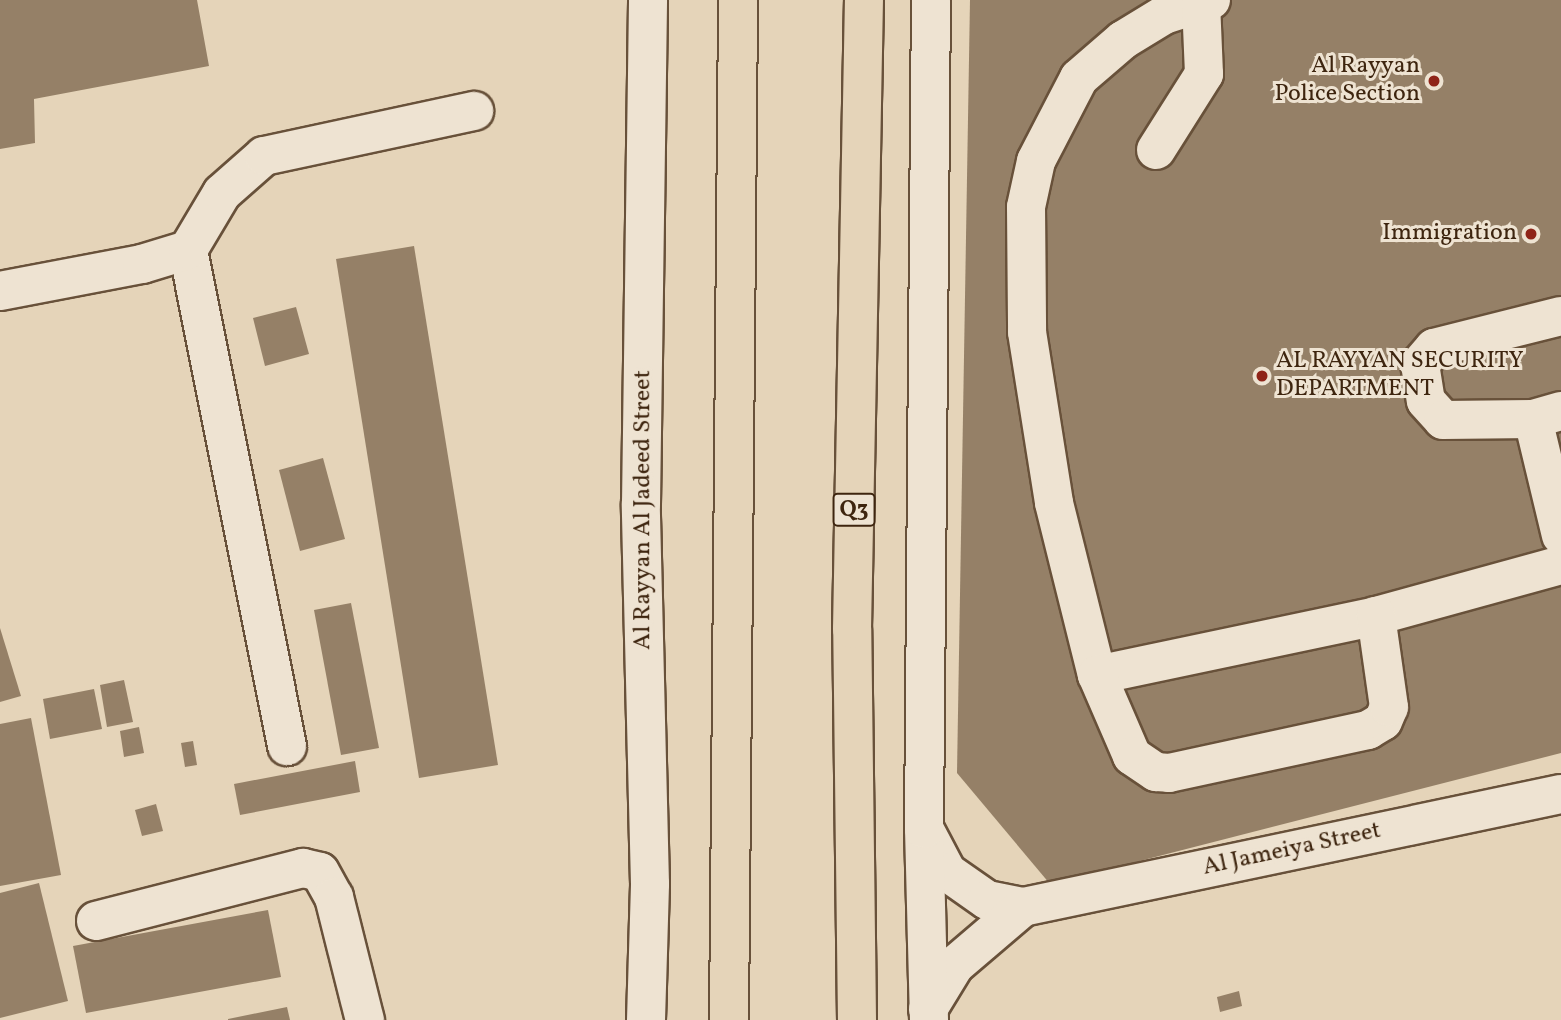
<!DOCTYPE html>
<style>
body{margin:0}
#map{position:relative;width:1561px;height:1020px;overflow:hidden;background:#e5d4b9;font-family:Vollkorn,serif}
div>[style]{position:absolute}
.building>*{inset:0;background:#958067}
.roads{filter:drop-shadow(2px 0 #68513a) drop-shadow(-2px 0 #68513a) drop-shadow(0 2px #68513a) drop-shadow(0 -2px #68513a)}
.minor>*{height:38px;margin:-19px;padding:0 19px;transform-origin:19px;border-radius:19px;background:#eee3d2}
.highway>*{height:38px;margin:-19px;padding:0 19px;transform-origin:19px;border-radius:19px;background:#e5d4b9}
.dots>*{width:19px;height:19px;translate:-50% -50%;box-sizing:border-box;border:4px solid #eee3d2;border-radius:50%}
span{translate:-50% -50%;white-space:nowrap;text-align:center;line-height:1.15;-webkit-text-stroke:6px #eee3d2;paint-order:stroke}
.shield-label span{padding:2px 5px;background:#eee3d2;border:2px solid;border-radius:5px;-webkit-text-stroke-width:0}
.shield-label{font-size:23px;color:#3e250f;font-weight:700}
.poi-label{font-size:24px;color:#3e250f}
.right{translate:-100% -50%;text-align:right}
.left{translate:0 -50%;text-align:left}
.street-label{font-size:24px;color:#3e250f}
</style>
<div id="map">
<div class="building">
<div style="clip-path:polygon(0 0,197px 0,209px 66px,34px 99px,35px 143px,0 149px)"></div>
<div style="clip-path:polygon(970px 0,1561px 0,1561px 753px,1050px 884px,957px 773px)"></div>
<div style="clip-path:polygon(414px 246px,498px 765px,419px 778px,336px 259px)"></div>
<div style="clip-path:polygon(296px 307px,309px 354px,265px 366px,253px 318px)"></div>
<div style="clip-path:polygon(323px 458px,345px 539px,300px 551px,279px 470px)"></div>
<div style="clip-path:polygon(351px 603px,379px 748px,341px 755px,314px 610px)"></div>
<div style="clip-path:polygon(0 628px,21px 696px,0 702px)"></div>
<div style="clip-path:polygon(124px 680px,133px 722px,107px 727px,100px 685px)"></div>
<div style="clip-path:polygon(94px 689px,102px 729px,50px 739px,43px 699px)"></div>
<div style="clip-path:polygon(31px 718px,61px 875px,0 886px,0 724px)"></div>
<div style="clip-path:polygon(139px 727px,144px 753px,124px 757px,120px 731px)"></div>
<div style="clip-path:polygon(193px 741px,197px 765px,185px 767px,181px 743px)"></div>
<div style="clip-path:polygon(355px 761px,360px 792px,240px 815px,234px 784px)"></div>
<div style="clip-path:polygon(156px 804px,163px 831px,142px 836px,135px 810px)"></div>
<div style="clip-path:polygon(39px 883px,68px 1001px,0 1018px,0 893px)"></div>
<div style="clip-path:polygon(268px 910px,281px 977px,86px 1013px,73px 946px)"></div>
<div style="clip-path:polygon(1239px 991px,1242px 1006px,1220px 1012px,1217px 997px)"></div>
<div style="clip-path:polygon(287px 1007px,290px 1020px,228px 1020px,228px 1019px)"></div>
</div>
<div class="roads">
<div class="minor">
<div style="left:1211px;top:0;width:49px;rotate:162.3deg"></div>
<div style="left:1164px;top:15px;width:48px;rotate:148.6deg"></div>
<div style="left:1123px;top:40px;width:58px;rotate:139.2deg"></div>
<div style="left:1079px;top:78px;width:93px;rotate:117.4deg"></div>
<div style="left:1036px;top:161px;width:47px;rotate:102.3deg"></div>
<div style="left:1026px;top:207px;width:125px;rotate:89.5deg"></div>
<div style="left:1027px;top:332px;width:173px;rotate:81deg"></div>
<div style="left:1054px;top:503px;width:177px;rotate:76deg"></div>
<div style="left:1097px;top:675px;width:285px;rotate:-11.9deg"></div>
<div style="left:1376px;top:616px;width:192px;rotate:-15.4deg"></div>
<div style="left:1156px;top:150px;width:90px;rotate:-57.7deg"></div>
<div style="left:1204px;top:74px;width:71px;rotate:-92.4deg"></div>
<div style="left:188px;top:250px;width:506px;rotate:78.71deg"></div>
<div style="left:0;top:291px;width:145px;rotate:-10.8deg"></div>
<div style="left:142px;top:264px;width:48px;rotate:-16.9deg"></div>
<div style="left:188px;top:250px;width:66px;rotate:-59.2deg"></div>
<div style="left:222px;top:193px;width:56px;rotate:-41.4deg"></div>
<div style="left:264px;top:156px;width:215px;rotate:-12.1deg"></div>
<div style="left:1561px;top:316px;width:131px;rotate:165.9deg"></div>
<div style="left:1434px;top:348px;width:21px;rotate:131deg"></div>
<div style="left:1420px;top:364px;width:37px;rotate:81deg"></div>
<div style="left:1426px;top:401px;width:25px;rotate:48deg"></div>
<div style="left:1443px;top:420px;width:90px;rotate:-0.6deg"></div>
<div style="left:1533px;top:419px;width:29px;rotate:-16deg"></div>
<div style="left:1533px;top:419px;width:120px;rotate:76.5deg"></div>
<div style="left:1097px;top:675px;width:88px;rotate:66.6deg"></div>
<div style="left:1132px;top:756px;width:29px;rotate:34deg"></div>
<div style="left:1156px;top:772px;width:13px;rotate:4deg"></div>
<div style="left:1169px;top:773px;width:204px;rotate:-12.2deg"></div>
<div style="left:1368px;top:730px;width:17px;rotate:-31deg"></div>
<div style="left:1383px;top:721px;width:15px;rotate:-67deg"></div>
<div style="left:1389px;top:707px;width:92px;rotate:-98.1deg"></div>
<div style="left:926px;top:832px;width:45px;rotate:62.3deg"></div>
<div style="left:947px;top:872px;width:49px;rotate:35deg"></div>
<div style="left:987px;top:900px;width:37px;rotate:11deg"></div>
<div style="left:1023px;top:907px;width:550px;rotate:-11.86deg"></div>
<div style="left:96px;top:921px;width:214px;rotate:-14.4deg"></div>
<div style="left:303px;top:868px;width:17px;rotate:13deg"></div>
<div style="left:320px;top:872px;width:29px;rotate:61deg"></div>
<div style="left:334px;top:897px;width:127px;rotate:75.9deg"></div>
<div style="left:928px;top:1009px;width:52px;rotate:-58.5deg"></div>
<div style="left:955px;top:965px;width:89px;rotate:-40.5deg"></div>
<div style="left:646px;top:1020px;width:136px;rotate:-88.3deg"></div>
<div style="left:650px;top:884px;width:380px;rotate:-91.4deg"></div>
<div style="left:641px;top:504px;width:504px;rotate:-89.2deg"></div>
<div style="left:929px;top:1020px;width:191px;rotate:-91.5deg"></div>
<div style="left:924px;top:829px;width:829px;rotate:-89.52deg"></div>
</div>
<div class="highway">
<div style="left:729px;top:1020px;width:1020px;rotate:-89.49deg"></div>
<div style="left:857px;top:1020px;width:391px;rotate:-90.7deg"></div>
<div style="left:852px;top:629px;width:629px;rotate:-88.91deg"></div>
</div>
</div>
<div class="dots">
<div style="left:1434px;top:81px;background:#8f2418"></div>
<div style="left:1531px;top:234px;background:#8f2418"></div>
<div style="left:1262px;top:376px;background:#8f2418"></div>
</div>
<div class="shield-label">
<span style="left:854px;top:510px">Q3</span>
</div>
<div class="poi-label">
<span class="right" style="left:1420px;top:81px">Al Rayyan<br>Police Section</span>
<span class="right" style="left:1517px;top:234px">Immigration</span>
<span class="left" style="left:1276px;top:376px">AL RAYYAN SECURITY<br>DEPARTMENT</span>
</div>
<div class="street-label">
<span style="left:644px;top:510px;rotate:-90deg">Al Rayyan Al Jadeed Street</span>
<span style="left:1292px;top:850px;rotate:-12deg">Al Jameiya Street</span>
</div>
</div>
